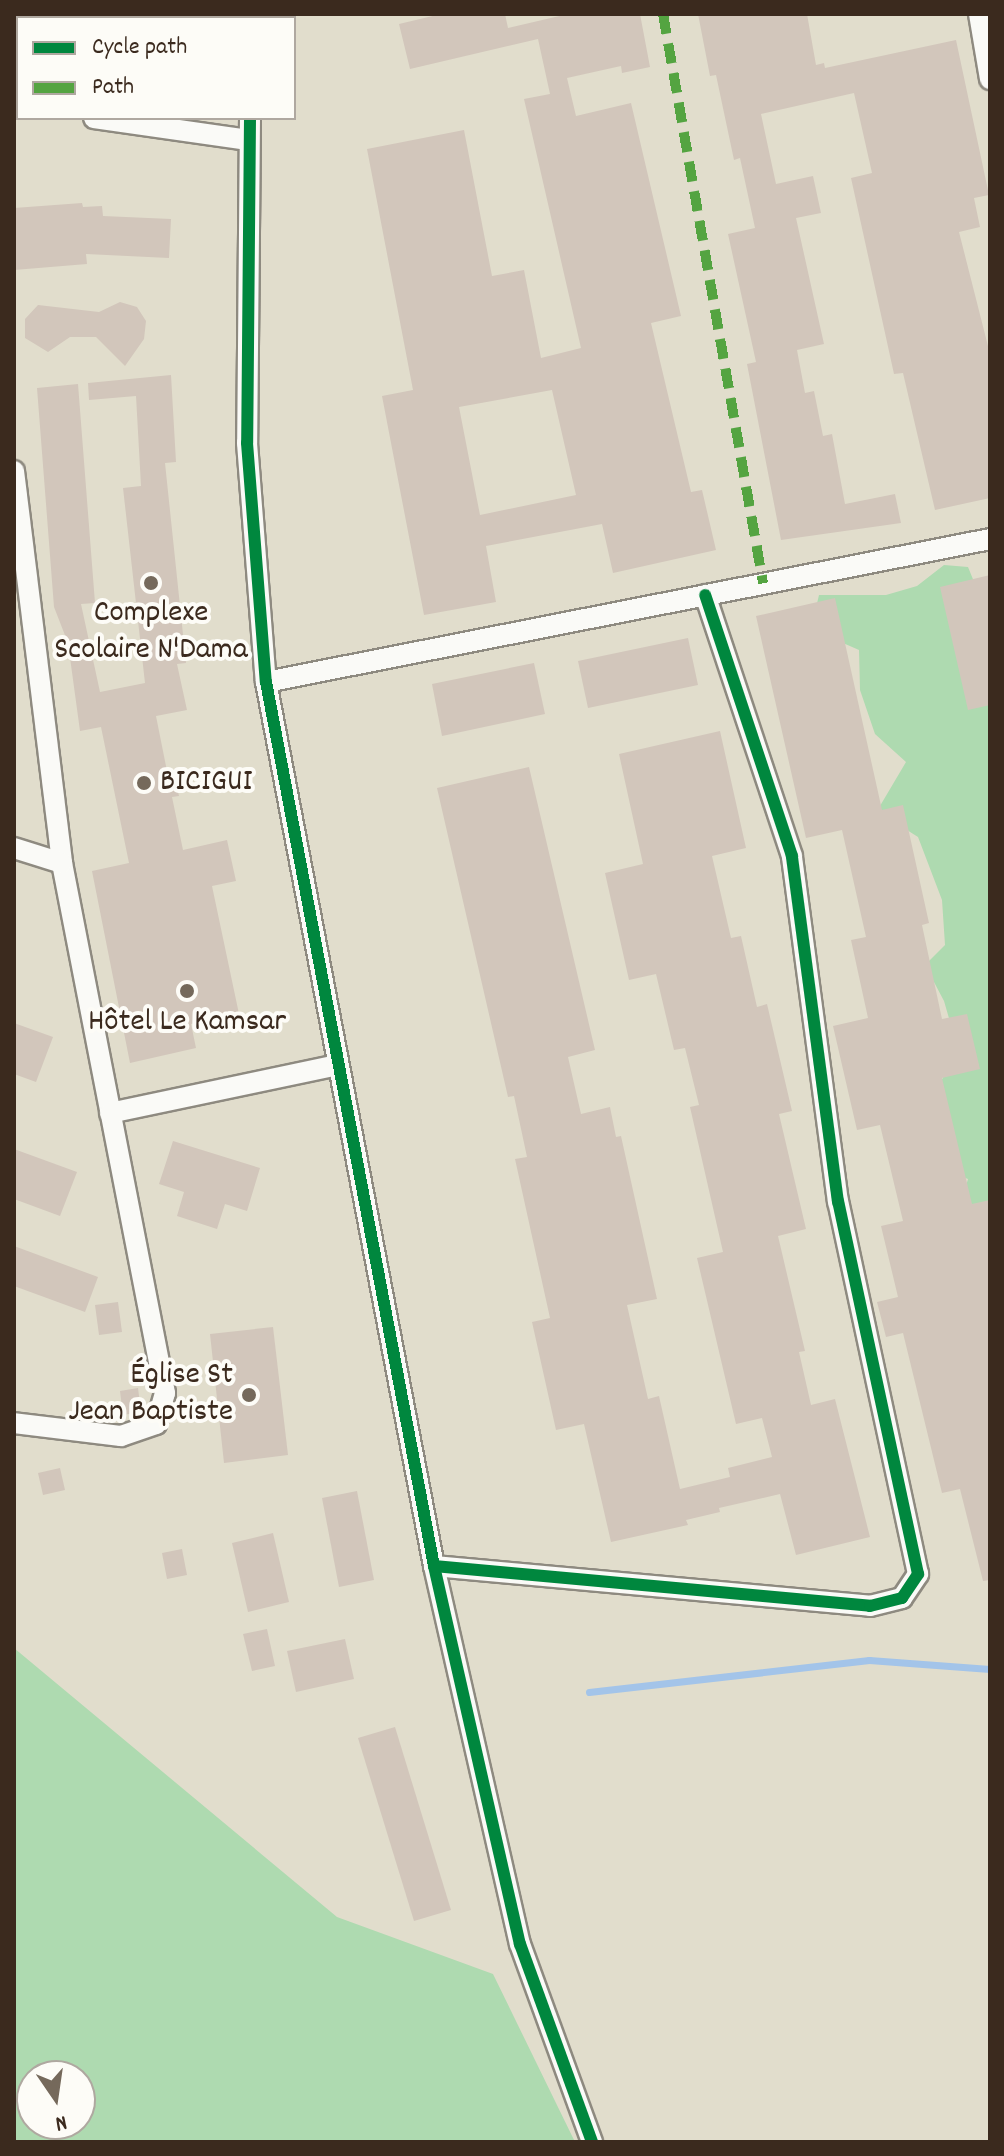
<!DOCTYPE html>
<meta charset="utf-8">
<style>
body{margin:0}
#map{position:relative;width:1004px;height:2156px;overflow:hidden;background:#e1ddcc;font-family:Dekko,sans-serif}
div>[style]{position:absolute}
.green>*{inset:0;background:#aedab0}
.stream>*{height:7px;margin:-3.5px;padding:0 3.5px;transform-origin:3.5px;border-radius:3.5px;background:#a3c4e9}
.building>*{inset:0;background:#d2c6bb}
.roads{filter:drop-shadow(2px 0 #8e8a80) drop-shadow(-2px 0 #8e8a80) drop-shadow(0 2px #8e8a80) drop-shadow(0 -2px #8e8a80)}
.street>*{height:20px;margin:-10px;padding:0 10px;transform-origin:10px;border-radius:10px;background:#fafaf7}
.quiet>*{height:10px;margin-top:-5px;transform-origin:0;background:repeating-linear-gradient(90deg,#54a441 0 20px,transparent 0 30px)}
.cycleway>*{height:12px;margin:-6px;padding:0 6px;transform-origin:6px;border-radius:6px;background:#00873e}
.dots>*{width:22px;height:22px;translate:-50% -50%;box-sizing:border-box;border:4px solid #fdfcf7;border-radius:50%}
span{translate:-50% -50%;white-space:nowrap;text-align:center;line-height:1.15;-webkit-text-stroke:8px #fdfcf7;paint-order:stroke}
.poi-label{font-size:32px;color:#3b2a1e}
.left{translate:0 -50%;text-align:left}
.right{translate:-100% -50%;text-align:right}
.frame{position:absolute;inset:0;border:16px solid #3b2a1e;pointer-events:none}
.legend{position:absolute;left:16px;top:16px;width:280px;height:104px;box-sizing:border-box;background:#fdfcf7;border:2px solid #afa8a0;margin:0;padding:10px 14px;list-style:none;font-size:24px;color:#3b2a1e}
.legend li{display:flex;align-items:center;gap:16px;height:40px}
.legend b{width:40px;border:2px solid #afa8a0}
.north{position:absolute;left:16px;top:2060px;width:80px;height:80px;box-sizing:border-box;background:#fdfcf7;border:2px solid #afa8a0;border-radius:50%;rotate:167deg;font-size:22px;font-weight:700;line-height:32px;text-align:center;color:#3b2a1e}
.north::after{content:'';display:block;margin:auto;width:28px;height:36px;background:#75695b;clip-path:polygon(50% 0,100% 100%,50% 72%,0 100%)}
</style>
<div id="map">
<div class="green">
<div style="clip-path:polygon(944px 565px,968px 567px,990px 621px,990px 1222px,960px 1207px,968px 1179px,937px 1167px,932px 1096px,944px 1076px,962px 1063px,944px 1001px,925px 965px,945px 945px,942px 900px,918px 837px,877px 811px,906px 762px,875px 734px,860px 690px,859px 650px,811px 629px,819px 595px,886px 595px,917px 586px)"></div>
<div style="clip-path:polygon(evenodd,14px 1648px,337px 1917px,493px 1974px,575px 2142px,14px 2142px,14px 1648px,32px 2076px,80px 2076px,80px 2124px,32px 2124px,32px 2076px)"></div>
</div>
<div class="stream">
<div style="left:589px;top:1692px;width:282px;rotate:-6.5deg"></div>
<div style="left:869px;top:1660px;width:121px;rotate:4.3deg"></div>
</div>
<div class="building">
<div style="clip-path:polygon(evenodd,441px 14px,505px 14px,508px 28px,568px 14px,640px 14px,650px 67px,622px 73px,621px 66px,567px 78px,576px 116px,631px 103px,681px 316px,651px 323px,691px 492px,702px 490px,716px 550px,613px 573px,602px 524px,486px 546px,496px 602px,424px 615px,382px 396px,413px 390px,367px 149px,464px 130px,492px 276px,524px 270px,541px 358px,581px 348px,524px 99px,550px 94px,538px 39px,410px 69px,399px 24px,441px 14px,552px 390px,576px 495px,480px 515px,459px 407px,552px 390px)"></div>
<div style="clip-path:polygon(698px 14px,807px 14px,816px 65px,824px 63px,825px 68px,956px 40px,989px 195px,974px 198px,980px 227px,959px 232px,990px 354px,990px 498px,935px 510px,903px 373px,894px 374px,851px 178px,872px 173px,854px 93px,761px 114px,776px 184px,813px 176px,821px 213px,796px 218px,824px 344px,797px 350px,805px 393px,814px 391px,823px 436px,832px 434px,845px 504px,895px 494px,901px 523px,781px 540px,747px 364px,756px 362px,728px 234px,755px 228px,740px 158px,734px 160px,716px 75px,710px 76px)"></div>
<div style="clip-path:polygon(82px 203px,83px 207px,102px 206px,103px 216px,171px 219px,169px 258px,86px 254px,87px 264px,14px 270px,14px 208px)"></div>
<div style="clip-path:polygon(120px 302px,137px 307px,146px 321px,144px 339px,125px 366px,96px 337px,70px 337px,48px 352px,25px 338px,25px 319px,38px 305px,99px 312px)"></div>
<div style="clip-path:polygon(171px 375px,176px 462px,165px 463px,186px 663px,177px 664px,187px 710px,156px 716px,167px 771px,173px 769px,179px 796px,172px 797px,183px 850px,227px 840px,236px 881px,212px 886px,239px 1014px,191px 1024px,196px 1048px,130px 1063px,92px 871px,129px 863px,101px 727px,80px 731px,68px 643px,54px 607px,37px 388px,78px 384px,95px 603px,81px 604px,100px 692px,145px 683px,123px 488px,141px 486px,136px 396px,89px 400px,88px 383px)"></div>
<div style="clip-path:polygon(990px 575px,990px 705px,968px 710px,940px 587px)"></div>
<div style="clip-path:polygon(835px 598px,882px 810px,903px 805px,929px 923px,922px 925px,942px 1019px,967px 1014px,980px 1069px,942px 1078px,972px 1204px,990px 1200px,990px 1580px,983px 1581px,960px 1489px,942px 1493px,903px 1333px,886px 1337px,877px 1302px,898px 1297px,881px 1226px,903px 1221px,880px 1125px,857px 1130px,833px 1026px,868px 1018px,851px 940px,866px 937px,842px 830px,806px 838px,756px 616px)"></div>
<div style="clip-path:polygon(688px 638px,698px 685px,588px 708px,578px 661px)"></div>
<div style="clip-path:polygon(534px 663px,545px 714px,442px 736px,432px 684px)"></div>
<div style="clip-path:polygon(720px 731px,746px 848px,712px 856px,731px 938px,741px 936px,757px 1007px,767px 1004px,792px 1111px,779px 1114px,806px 1229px,778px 1236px,805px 1351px,799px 1352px,811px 1405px,835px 1399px,870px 1537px,796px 1555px,780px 1494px,719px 1508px,720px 1512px,686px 1520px,688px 1525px,611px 1542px,584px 1424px,556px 1430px,532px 1322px,550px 1318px,515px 1159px,527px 1157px,514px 1096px,508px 1097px,437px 788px,529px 767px,595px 1050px,568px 1057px,581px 1114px,610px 1107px,616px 1137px,621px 1136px,657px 1299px,627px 1305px,648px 1399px,659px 1396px,680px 1489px,730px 1477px,728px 1468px,772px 1457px,762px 1418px,736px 1424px,697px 1258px,723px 1252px,690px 1107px,699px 1105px,685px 1048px,674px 1050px,656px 974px,629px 980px,605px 873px,643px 864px,619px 754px)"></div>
<div style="clip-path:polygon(14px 1023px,53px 1037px,36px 1082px,14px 1074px)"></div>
<div style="clip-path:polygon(173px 1141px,260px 1168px,247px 1211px,225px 1204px,217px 1229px,177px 1216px,184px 1192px,159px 1184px)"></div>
<div style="clip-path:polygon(14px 1149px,77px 1172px,60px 1216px,14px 1199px)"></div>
<div style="clip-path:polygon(14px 1246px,98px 1277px,85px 1312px,14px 1286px)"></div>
<div style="clip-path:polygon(118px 1302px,122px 1332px,99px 1335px,95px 1305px)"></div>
<div style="clip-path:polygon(273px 1327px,288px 1455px,224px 1463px,210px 1334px)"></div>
<div style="clip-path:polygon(138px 1388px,141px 1412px,123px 1415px,120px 1391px)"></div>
<div style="clip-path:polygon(60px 1468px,65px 1490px,43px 1495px,38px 1473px)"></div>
<div style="clip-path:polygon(357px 1491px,374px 1580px,339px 1587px,322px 1498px)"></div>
<div style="clip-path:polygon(273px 1533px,289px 1602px,248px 1612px,232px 1543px)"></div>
<div style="clip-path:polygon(182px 1549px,187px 1575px,167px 1579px,162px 1553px)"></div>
<div style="clip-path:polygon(267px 1629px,275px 1666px,252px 1671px,243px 1634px)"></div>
<div style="clip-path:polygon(345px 1639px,354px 1679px,296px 1692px,287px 1651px)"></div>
<div style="clip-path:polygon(395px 1727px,451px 1910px,414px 1921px,358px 1738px)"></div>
</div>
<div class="roads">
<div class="street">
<div style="left:979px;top:14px;width:66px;rotate:80.4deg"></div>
<div style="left:257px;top:18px;width:4px;rotate:-90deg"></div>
<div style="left:14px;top:107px;width:4px"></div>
<div style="left:94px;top:118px;width:156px;rotate:8.1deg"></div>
<div style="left:250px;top:118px;width:325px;rotate:90.5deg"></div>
<div style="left:247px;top:443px;width:240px;rotate:85.5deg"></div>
<div style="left:266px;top:682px;width:900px;rotate:79.24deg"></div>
<div style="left:434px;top:1566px;width:388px;rotate:77.2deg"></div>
<div style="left:520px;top:1944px;width:211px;rotate:70deg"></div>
<div style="left:14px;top:471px;width:395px;rotate:83deg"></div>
<div style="left:62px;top:863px;width:540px;rotate:79deg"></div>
<div style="left:165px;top:1393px;width:32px;rotate:106deg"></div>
<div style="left:156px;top:1424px;width:37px;rotate:161deg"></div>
<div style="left:121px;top:1436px;width:108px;rotate:-173.1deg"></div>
<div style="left:266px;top:682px;width:738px;rotate:-11.17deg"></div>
<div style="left:14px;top:848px;width:50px;rotate:17.4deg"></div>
<div style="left:110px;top:1113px;width:233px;rotate:-11.9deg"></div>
<div style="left:434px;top:1566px;width:438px;rotate:5.2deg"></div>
<div style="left:870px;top:1606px;width:33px;rotate:-14deg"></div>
<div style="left:902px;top:1598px;width:29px;rotate:-56deg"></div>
<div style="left:918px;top:1574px;width:381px;rotate:-102.1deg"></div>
<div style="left:838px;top:1202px;width:349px;rotate:-97.6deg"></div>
<div style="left:792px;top:856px;width:275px;rotate:-108.4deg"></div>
</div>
</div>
<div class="quiet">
<div style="left:663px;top:14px;width:578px;rotate:80.03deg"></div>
</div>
<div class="cycleway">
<div style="left:250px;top:118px;width:325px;rotate:90.5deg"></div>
<div style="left:247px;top:443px;width:240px;rotate:85.5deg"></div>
<div style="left:266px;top:682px;width:900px;rotate:79.24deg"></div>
<div style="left:434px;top:1566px;width:388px;rotate:77.2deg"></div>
<div style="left:520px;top:1944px;width:211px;rotate:70deg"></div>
<div style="left:434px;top:1566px;width:438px;rotate:5.2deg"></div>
<div style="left:870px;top:1606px;width:33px;rotate:-14deg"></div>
<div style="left:902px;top:1598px;width:29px;rotate:-56deg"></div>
<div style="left:918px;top:1574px;width:381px;rotate:-102.1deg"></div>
<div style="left:838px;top:1202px;width:349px;rotate:-97.6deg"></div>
<div style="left:792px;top:856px;width:275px;rotate:-108.4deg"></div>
</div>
<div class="dots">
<div style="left:151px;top:583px;background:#75695b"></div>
<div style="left:144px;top:783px;background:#75695b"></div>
<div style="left:187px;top:991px;background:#75695b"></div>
<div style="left:249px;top:1395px;background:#75695b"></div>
</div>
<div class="poi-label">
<span style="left:151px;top:633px">Complexe<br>Scolaire N'Dama</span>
<span class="left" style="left:160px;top:783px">BICIGUI</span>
<span style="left:187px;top:1023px">Hôtel Le Kamsar</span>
<span class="right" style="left:233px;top:1395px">Église St<br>Jean Baptiste</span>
</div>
<div class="frame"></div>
<ul class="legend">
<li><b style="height:10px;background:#00873e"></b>Cycle path</li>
<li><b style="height:10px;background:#54a441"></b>Path</li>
</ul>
<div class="north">N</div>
</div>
